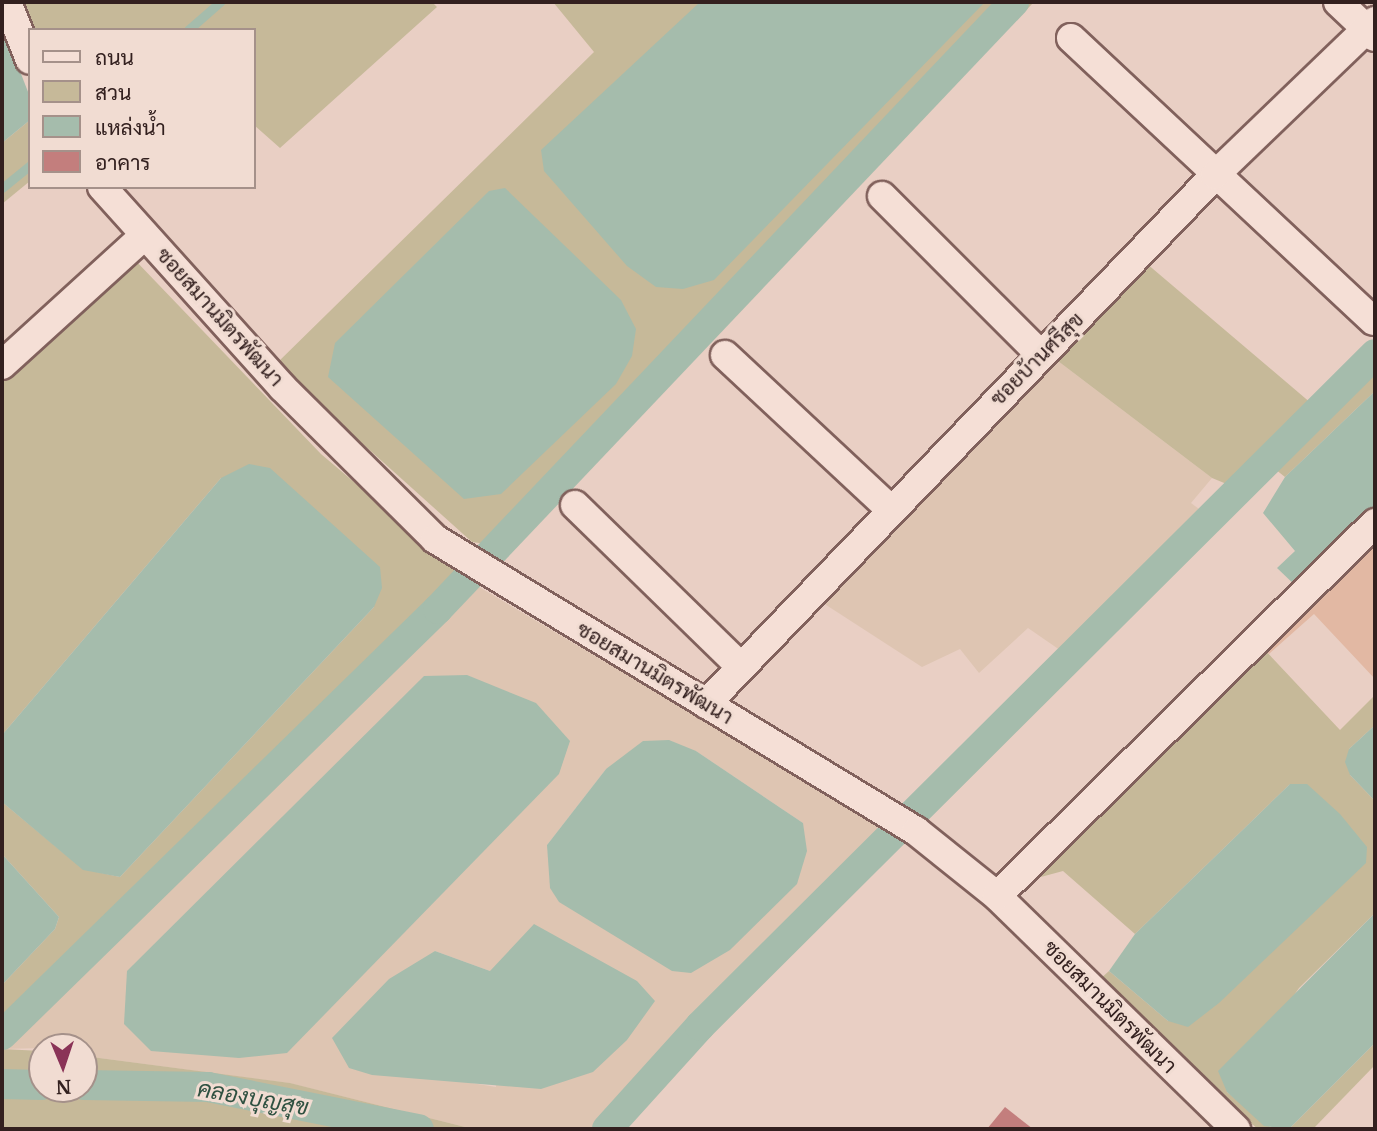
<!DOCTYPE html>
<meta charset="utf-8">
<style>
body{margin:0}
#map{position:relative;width:1377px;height:1131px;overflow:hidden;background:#e9cfc4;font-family:Merriweather,Sarabun,serif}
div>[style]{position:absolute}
.farmland>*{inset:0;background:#dec5b2}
.green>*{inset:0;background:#c6b999}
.sand>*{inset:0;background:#e2b8a3}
.water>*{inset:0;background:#a5bcac}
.stream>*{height:9px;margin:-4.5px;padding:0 4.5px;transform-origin:4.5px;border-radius:4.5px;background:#a5bcac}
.canal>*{height:30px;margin:-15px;padding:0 15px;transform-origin:15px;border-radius:15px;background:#a5bcac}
.building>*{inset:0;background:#c37e7d}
.roads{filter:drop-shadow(2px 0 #81615c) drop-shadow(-2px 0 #81615c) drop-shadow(0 2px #81615c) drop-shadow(0 -2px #81615c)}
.street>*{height:28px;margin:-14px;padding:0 14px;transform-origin:14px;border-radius:14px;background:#f5dfd6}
span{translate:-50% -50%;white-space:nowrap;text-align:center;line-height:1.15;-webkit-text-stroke:6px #f1dcd2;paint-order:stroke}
.street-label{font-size:21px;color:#33201f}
.water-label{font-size:23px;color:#2f5141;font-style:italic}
.frame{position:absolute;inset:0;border:4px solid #33201f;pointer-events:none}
.legend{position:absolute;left:28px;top:28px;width:228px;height:161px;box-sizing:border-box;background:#f1dcd2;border:2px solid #a5918a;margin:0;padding:9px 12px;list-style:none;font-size:21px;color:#33201f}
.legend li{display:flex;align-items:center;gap:14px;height:35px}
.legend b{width:35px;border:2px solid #a5918a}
.north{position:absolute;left:28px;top:1033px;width:70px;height:70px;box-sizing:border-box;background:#f1dcd2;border:2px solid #a5918a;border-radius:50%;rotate:178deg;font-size:19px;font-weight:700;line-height:28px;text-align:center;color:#33201f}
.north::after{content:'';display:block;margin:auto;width:24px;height:32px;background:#8a3357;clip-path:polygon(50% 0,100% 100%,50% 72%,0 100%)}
</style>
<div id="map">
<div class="farmland">
<div style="clip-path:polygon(1054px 358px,1212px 478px,1191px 503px,1207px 515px,1070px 657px,1028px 628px,979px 673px,960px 649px,922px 667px,820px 601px)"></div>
<div style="clip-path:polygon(evenodd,474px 584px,882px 826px,900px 847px,613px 1129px,473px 1129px,289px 1083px,84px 1056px,84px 1047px,2px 1049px,474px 584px,696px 751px,803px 823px,547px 845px,606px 769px,696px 751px,474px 584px,435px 951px,490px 971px,496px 1087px,422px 1075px,372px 1075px,435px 951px)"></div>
</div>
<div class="green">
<div style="clip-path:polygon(20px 2px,432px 2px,437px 7px,280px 148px,254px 125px,254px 30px,30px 30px)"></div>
<div style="clip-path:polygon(553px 2px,1034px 2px,508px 547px,472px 542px,275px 365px,594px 52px)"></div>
<div style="clip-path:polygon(30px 120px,30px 181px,2px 204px,2px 143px)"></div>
<div style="clip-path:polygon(134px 259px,321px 454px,474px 584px,2px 1048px,2px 985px,55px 929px,59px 917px,2px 854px,2px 802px,83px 869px,120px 877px,374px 607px,221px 478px,2px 735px,2px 378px)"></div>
<div style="clip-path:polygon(1146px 263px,1312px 404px,1375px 342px,1375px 391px,1285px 477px,1260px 457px,1234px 487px,1212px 478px,1054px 358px)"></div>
<div style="clip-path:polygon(1264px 649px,1340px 730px,1375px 695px,1375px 725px,1349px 749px,1350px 775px,1375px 801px,1375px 913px,1299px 988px,1227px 1092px,1273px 1129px,1258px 1129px,1240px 1114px,1099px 980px,1109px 971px,1168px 1021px,1290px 784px,1135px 934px,1063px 871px,1026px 881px)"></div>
<div style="clip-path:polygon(1375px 1043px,1375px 1065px,1313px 1129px,1289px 1129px)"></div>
<div style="clip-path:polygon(2px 1049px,42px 1051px,42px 1089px,84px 1089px,84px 1056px,290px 1083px,473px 1129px,2px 1129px)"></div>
</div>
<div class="sand">
<div style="clip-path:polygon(1375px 508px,1375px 679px,1314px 614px,1269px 654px,1265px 649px)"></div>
</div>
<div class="water">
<div style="clip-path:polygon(700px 2px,985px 2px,714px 280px,683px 289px,656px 287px,627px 266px,544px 171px,541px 150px)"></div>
<div style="clip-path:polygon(2px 25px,30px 97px,30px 120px,2px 143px)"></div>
<div style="clip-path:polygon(505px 188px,621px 300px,636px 329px,632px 356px,616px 384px,501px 494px,464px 499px,328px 377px,335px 343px,489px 191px)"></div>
<div style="clip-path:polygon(1375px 391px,1375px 510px,1299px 589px,1277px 568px,1295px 551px,1263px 513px,1285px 477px)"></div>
<div style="clip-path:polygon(249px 464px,270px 468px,380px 567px,382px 588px,374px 607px,120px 877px,83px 870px,2px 802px,2px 735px,221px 478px)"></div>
<div style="clip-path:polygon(467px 675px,536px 703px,570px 741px,559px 774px,287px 1053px,239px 1058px,151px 1051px,124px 1024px,127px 971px,424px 676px)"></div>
<div style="clip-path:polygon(1375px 725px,1375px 801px,1350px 775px,1345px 762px,1349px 749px)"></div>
<div style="clip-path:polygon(669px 740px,696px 751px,803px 823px,807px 851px,797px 884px,730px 950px,691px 973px,672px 971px,559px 902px,550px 888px,547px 845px,606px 769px,643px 741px)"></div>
<div style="clip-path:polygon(1290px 784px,1307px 784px,1340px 814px,1367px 847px,1366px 863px,1219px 1003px,1188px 1027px,1168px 1021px,1109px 971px,1135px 934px)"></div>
<div style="clip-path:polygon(2px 854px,59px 917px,55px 929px,2px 985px)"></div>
<div style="clip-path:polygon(1375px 913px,1375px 1043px,1289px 1129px,1264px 1126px,1227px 1092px,1218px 1071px)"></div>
<div style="clip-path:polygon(534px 924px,637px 981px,655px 1001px,627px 1040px,593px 1072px,541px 1089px,372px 1075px,349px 1068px,332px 1038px,389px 979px,435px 951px,490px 971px)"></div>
</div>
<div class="stream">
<div style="left:188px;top:30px;width:43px;rotate:-41.2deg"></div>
<div style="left:2px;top:188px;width:36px;rotate:-39deg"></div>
</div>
<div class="canal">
<div style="left:2px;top:1035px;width:610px;rotate:-44.34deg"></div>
<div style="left:438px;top:609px;width:837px;rotate:-46.5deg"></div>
<div style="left:2px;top:1084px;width:40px;rotate:1.4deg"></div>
<div style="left:84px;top:1085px;width:124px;rotate:0.9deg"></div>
<div style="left:208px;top:1087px;width:215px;rotate:11.3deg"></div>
<div style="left:607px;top:1129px;width:139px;rotate:-47.9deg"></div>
<div style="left:700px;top:1026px;width:952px;rotate:-44.87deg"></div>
</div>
<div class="building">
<div style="clip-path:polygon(1005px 1107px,1033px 1129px,987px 1129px)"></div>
</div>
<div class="roads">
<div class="street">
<div style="left:7px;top:2px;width:62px;rotate:68.4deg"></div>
<div style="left:1338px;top:2px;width:51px;rotate:43.4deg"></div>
<div style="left:1071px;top:38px;width:414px;rotate:43.1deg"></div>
<div style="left:102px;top:187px;width:270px;rotate:48deg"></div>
<div style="left:283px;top:388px;width:214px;rotate:44.8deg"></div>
<div style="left:435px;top:539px;width:563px;rotate:31.26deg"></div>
<div style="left:916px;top:831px;width:104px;rotate:38.7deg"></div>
<div style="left:997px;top:896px;width:334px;rotate:44.3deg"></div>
<div style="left:882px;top:196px;width:225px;rotate:45deg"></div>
<div style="left:725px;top:355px;width:226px;rotate:43deg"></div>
<div style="left:2px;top:365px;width:193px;rotate:-42.3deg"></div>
<div style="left:575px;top:505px;width:232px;rotate:44.3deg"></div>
<div style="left:706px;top:704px;width:734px;rotate:-46.1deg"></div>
<div style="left:1215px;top:175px;width:222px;rotate:-43.9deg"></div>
<div style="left:997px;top:896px;width:531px;rotate:-44.62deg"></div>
</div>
</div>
<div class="street-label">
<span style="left:220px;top:317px;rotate:48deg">ซอยสมานมิตรพัฒนา</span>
<span style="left:1037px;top:359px;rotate:-45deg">ซอยบ้านศรีสุข</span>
<span style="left:655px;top:673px;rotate:31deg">ซอยสมานมิตรพัฒนา</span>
<span style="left:1110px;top:1007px;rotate:45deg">ซอยสมานมิตรพัฒนา</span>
</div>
<div class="water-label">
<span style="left:253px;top:1098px;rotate:10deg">คลองบุญสุข</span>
</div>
<div class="frame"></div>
<ul class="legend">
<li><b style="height:9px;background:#f5dfd6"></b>ถนน</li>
<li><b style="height:19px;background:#c6b999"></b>สวน</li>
<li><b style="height:19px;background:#a5bcac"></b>แหล่งน้ำ</li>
<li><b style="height:19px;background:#c37e7d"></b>อาคาร</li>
</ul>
<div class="north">N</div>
</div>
